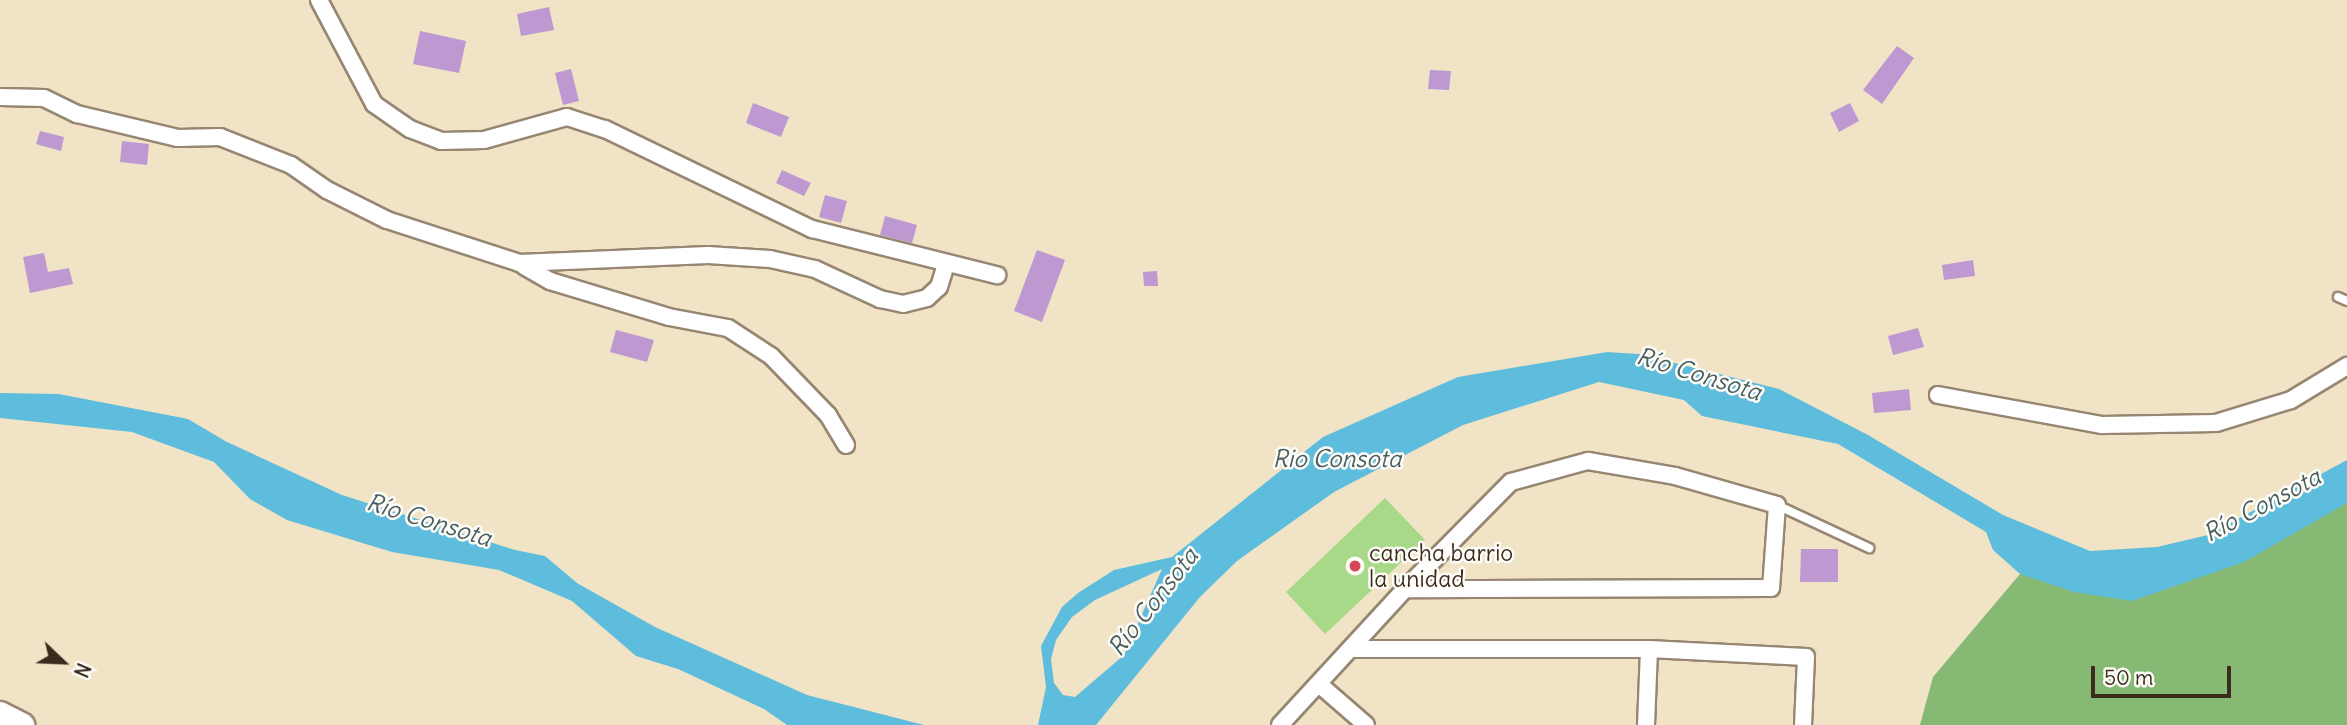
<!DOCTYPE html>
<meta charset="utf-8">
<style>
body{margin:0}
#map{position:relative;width:2347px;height:725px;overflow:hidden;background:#f1e3c6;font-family:Delius,sans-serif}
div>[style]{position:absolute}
.green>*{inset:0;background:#a7d988}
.forest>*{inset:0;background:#85b974}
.water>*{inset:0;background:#5ebddc}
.building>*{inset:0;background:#bd98d1}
.roads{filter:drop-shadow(2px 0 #968672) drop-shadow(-2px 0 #968672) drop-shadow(0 2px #968672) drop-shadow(0 -2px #968672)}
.service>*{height:8px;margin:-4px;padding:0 4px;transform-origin:4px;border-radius:4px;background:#fff}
.minor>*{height:16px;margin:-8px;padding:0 8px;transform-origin:8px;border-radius:8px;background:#fff}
.primary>*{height:24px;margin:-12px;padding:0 12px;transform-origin:12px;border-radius:12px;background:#fff}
.dots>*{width:19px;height:19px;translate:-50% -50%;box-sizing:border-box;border:4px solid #fdfcf7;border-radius:50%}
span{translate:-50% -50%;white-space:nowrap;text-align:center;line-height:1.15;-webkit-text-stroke:5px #fdfcf7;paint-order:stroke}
.poi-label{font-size:23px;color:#3b2a1e}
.left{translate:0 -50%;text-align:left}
.water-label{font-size:24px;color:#475d60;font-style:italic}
.north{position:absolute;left:28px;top:627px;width:70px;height:70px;-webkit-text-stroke:5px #fdfcf7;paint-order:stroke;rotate:113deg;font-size:19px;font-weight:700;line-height:28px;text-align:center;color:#3b2a1e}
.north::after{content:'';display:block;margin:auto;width:24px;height:32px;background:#3b2a1e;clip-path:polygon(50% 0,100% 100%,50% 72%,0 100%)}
.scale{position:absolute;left:2091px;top:666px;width:140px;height:32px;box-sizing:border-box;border:4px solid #3b2a1e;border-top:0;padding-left:9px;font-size:21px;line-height:24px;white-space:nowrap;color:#3b2a1e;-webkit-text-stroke:5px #fdfcf7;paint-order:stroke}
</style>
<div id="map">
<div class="green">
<div style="clip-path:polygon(1385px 498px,1425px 540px,1325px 634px,1286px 592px)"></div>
</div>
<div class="forest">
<div style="clip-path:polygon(2347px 503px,2347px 725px,1920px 725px,1933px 677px,2020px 574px,2170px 588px)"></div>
</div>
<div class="water">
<div style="clip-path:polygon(evenodd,1607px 352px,1639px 354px,1779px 389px,1868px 435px,2003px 515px,2090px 551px,2157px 547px,2208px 535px,2347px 460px,2347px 503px,2244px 562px,2132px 601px,2074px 592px,2020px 574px,1993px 550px,1986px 532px,1838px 444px,1702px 416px,1684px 400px,1599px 382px,1463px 425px,1334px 492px,1237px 561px,1200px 597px,1096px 725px,1038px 725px,1046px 687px,1041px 646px,1062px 607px,1078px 593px,1114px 570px,1172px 557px,1323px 437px,1458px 377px,1607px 352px,1162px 569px,1124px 655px,1075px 697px,1063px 695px,1054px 683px,1051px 659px,1056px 640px,1072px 617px,1095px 600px,1162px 569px)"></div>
<div style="clip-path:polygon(0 393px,59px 394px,188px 419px,227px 442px,342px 495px,515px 550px,545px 556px,577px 583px,655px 627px,807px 695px,924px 725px,787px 725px,764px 709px,678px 669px,636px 656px,572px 601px,499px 570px,392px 552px,287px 520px,250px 499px,214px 462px,132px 432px,0 418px)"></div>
</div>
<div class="building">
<div style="clip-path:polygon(549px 7px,554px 30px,521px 36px,517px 14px)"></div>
<div style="clip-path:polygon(420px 31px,466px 41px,459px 73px,413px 64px)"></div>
<div style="clip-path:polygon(1897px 46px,1914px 58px,1882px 104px,1863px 90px)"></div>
<div style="clip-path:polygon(571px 69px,579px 101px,563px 105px,555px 73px)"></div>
<div style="clip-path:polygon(1430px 70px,1451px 71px,1449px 90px,1428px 89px)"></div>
<div style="clip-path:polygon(753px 103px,789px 117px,781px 137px,746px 123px)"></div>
<div style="clip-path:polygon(1850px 103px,1859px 121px,1839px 132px,1830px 113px)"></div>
<div style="clip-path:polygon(40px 131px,64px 137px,61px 151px,36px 144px)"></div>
<div style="clip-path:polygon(122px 141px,149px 144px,147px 165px,120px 162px)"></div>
<div style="clip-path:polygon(782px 170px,811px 183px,804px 196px,776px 183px)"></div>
<div style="clip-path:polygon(825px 195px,847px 201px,841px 223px,819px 217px)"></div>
<div style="clip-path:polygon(885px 216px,917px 225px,912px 243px,880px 235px)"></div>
<div style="clip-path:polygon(1037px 250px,1065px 260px,1042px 322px,1014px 311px)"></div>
<div style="clip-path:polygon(44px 253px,48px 272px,69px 268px,73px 284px,30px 293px,23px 257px)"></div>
<div style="clip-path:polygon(1973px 260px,1975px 276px,1944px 280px,1942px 265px)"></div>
<div style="clip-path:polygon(1157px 271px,1158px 286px,1144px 286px,1143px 272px)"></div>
<div style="clip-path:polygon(1918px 328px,1924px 347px,1893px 355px,1888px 336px)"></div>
<div style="clip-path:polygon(616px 330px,654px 340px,647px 362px,610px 352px)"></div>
<div style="clip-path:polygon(1909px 389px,1911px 410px,1874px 413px,1872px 393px)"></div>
<div style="clip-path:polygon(1801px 549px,1838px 549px,1838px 582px,1800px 582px)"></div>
</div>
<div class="roads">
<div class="service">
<div style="left:2338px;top:297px;width:10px;rotate:24deg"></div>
<div style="left:1777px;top:505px;width:102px;rotate:25.1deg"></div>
</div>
<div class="minor">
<div style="left:319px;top:0;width:118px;rotate:62.1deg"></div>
<div style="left:374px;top:104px;width:44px;rotate:34.8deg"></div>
<div style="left:410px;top:129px;width:33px;rotate:21deg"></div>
<div style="left:441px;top:141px;width:43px;rotate:-1.3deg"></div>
<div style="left:484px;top:140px;width:86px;rotate:-15.5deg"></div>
<div style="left:567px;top:117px;width:40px;rotate:18deg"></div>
<div style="left:605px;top:129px;width:230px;rotate:25.8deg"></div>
<div style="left:812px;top:229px;width:191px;rotate:14deg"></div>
<div style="left:0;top:97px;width:44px;rotate:1.3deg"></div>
<div style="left:44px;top:98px;width:37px;rotate:26deg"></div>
<div style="left:77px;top:114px;width:104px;rotate:13.4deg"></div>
<div style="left:178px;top:138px;width:42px;rotate:-1.4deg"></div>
<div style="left:220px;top:137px;width:76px;rotate:21.5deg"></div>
<div style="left:291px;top:165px;width:44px;rotate:34.8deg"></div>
<div style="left:327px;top:190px;width:67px;rotate:26.6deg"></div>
<div style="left:387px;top:220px;width:139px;rotate:18deg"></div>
<div style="left:519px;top:263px;width:189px;rotate:-2.4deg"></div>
<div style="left:708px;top:255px;width:62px;rotate:3.7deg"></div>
<div style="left:770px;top:259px;width:46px;rotate:12.5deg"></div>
<div style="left:815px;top:269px;width:72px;rotate:24.8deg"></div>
<div style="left:880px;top:299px;width:24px;rotate:12deg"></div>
<div style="left:903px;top:304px;width:25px;rotate:-14deg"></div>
<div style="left:927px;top:298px;width:16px;rotate:-43deg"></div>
<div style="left:939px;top:287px;width:24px;rotate:-73deg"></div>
<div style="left:524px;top:266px;width:30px;rotate:30deg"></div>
<div style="left:550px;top:281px;width:124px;rotate:16.8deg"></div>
<div style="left:669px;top:317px;width:60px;rotate:10.6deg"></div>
<div style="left:728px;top:328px;width:51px;rotate:33.1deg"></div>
<div style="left:771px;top:356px;width:82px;rotate:46deg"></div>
<div style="left:828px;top:415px;width:35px;rotate:59deg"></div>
<div style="left:1938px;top:395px;width:167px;rotate:10.4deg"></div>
<div style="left:2102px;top:425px;width:114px;rotate:-1deg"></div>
<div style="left:2216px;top:423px;width:78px;rotate:-17deg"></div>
<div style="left:2291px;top:400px;width:66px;rotate:-31.3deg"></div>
<div style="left:1353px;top:649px;width:296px"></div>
<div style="left:1649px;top:649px;width:157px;rotate:2.9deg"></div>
<div style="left:1806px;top:657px;width:68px;rotate:92.5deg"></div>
<div style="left:1320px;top:685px;width:61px;rotate:41deg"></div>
<div style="left:1280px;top:725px;width:185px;rotate:-47.4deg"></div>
<div style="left:1405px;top:589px;width:151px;rotate:-45.3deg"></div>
<div style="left:1511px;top:482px;width:80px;rotate:-15.3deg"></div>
<div style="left:1588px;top:461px;width:88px;rotate:9.8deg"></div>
<div style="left:1675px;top:476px;width:106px;rotate:15.9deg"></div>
<div style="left:1777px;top:505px;width:83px;rotate:94.1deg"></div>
<div style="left:1771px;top:588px;width:366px;rotate:179.8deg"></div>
<div style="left:1646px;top:725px;width:76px;rotate:-87.7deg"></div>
</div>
<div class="primary">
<div style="left:0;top:714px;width:25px;rotate:27deg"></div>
</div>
</div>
<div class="dots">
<div style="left:1355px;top:566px;background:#d1495b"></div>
</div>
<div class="poi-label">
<span class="left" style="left:1369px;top:566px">cancha barrio<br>la unidad</span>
</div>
<div class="water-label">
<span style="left:1699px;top:374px;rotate:17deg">Río Consota</span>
<span style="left:1337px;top:459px">Rio Consota</span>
<span style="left:2262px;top:505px;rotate:-28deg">Río Consota</span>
<span style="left:429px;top:520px;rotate:17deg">Río Consota</span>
<span style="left:1153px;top:602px;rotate:-52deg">Río Consota</span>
</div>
<div class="north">N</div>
<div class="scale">50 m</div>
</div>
